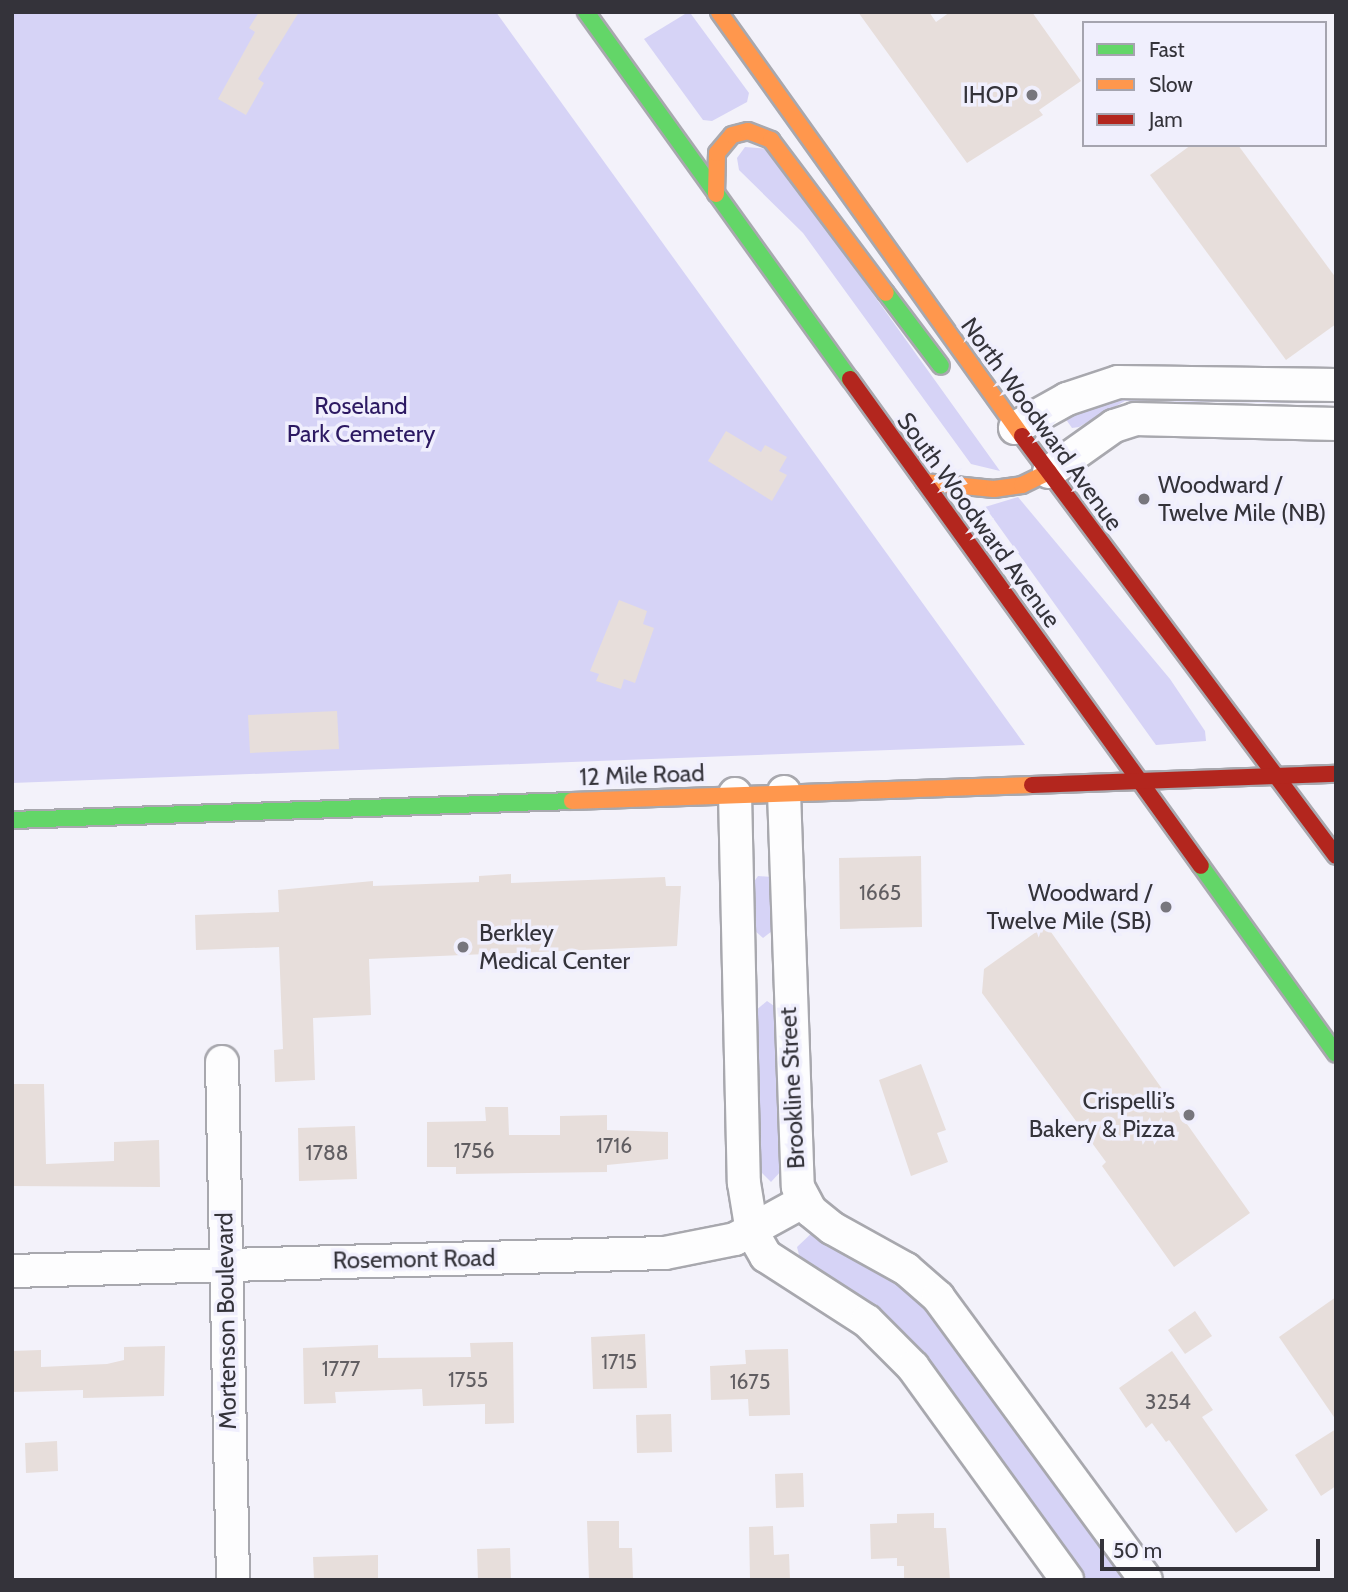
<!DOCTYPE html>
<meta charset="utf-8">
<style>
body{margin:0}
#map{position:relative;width:1348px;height:1592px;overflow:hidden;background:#f3f2fa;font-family:Cabin,sans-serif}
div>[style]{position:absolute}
.green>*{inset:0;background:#d6d3f6}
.building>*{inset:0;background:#e7dedb}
.roads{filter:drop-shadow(2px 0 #a8a8ae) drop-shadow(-2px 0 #a8a8ae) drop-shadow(0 2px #a8a8ae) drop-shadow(0 -2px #a8a8ae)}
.street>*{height:32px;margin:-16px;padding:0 16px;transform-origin:16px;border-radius:16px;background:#fdfdfe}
.fast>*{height:16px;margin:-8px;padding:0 8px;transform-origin:8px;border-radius:8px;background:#63d668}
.slow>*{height:16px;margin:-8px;padding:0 8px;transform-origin:8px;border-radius:8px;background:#ff974d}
.jam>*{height:16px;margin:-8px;padding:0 8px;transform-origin:8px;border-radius:8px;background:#b3261e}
.dots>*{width:19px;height:19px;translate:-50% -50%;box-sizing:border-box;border:4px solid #f0effd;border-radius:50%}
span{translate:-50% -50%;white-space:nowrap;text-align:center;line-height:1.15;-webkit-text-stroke:7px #f0effd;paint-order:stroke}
.number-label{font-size:21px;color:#615e62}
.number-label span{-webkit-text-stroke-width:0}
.poi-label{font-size:24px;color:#34333a}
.right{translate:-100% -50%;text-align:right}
.left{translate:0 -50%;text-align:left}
.park-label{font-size:24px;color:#2c1962}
.street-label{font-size:24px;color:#34333a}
.frame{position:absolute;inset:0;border:14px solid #34333a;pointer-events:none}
.legend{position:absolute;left:1082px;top:21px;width:245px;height:126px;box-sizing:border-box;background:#f0effd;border:2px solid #a5a4af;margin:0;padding:9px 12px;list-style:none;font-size:21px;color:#34333a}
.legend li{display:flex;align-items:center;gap:14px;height:35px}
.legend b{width:35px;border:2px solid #a5a4af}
.scale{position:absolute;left:1100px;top:1539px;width:220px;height:32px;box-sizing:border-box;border:4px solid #34333a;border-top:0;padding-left:9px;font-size:21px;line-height:24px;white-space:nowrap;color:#34333a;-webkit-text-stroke:5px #f0effd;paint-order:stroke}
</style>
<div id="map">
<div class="green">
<div style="clip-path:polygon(12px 12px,496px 12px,1025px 745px,12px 783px)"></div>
<div style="clip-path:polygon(685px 14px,691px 14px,749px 93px,747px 102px,712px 121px,703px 120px,644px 39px)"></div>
<div style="clip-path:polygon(745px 147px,769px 149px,1000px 471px,971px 464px,803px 233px,739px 170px,737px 158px)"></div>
<div style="clip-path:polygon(1125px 397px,1316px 401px,1320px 403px,1125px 401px,1079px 427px,1072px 428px,1065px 418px)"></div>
<div style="clip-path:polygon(1018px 497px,1170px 679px,1205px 731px,1206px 741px,1156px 745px,985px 507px)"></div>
<div style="clip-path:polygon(758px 876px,772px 877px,776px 928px,763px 938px,754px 930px,753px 883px)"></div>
<div style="clip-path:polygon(767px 1001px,777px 1008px,782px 1170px,771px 1182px,759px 1170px,755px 1011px)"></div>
<div style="clip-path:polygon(815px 1230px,854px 1247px,940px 1315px,1132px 1580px,1083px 1580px,942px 1383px,801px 1263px,797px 1247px)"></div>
</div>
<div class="building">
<div style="clip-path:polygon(259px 12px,299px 12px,258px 79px,264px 83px,246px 115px,218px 99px,255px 32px,249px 28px)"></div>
<div style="clip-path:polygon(858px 12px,929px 12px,936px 22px,950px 12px,1032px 12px,1081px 81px,1039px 110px,1043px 115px,967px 163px)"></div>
<div style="clip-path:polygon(1191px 145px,1238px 145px,1336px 278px,1336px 324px,1286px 360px,1150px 175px)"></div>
<div style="clip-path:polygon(726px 431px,761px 452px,765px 445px,787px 457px,779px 471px,787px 475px,772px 501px,708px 461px)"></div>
<div style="clip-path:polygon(619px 600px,647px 611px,643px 624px,654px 628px,635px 683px,624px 679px,621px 689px,596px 681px,599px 674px,590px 671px)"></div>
<div style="clip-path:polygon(337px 711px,339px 749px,250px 753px,248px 715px)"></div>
<div style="clip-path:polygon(921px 856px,922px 927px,840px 929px,839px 858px)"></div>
<div style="clip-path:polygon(511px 874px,511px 883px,665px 877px,666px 886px,681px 886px,677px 946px,369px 959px,371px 1015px,313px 1018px,315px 1080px,275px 1082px,274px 1050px,283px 1049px,279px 947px,196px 950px,195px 915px,279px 912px,278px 890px,373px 881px,373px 886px,479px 882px,479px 876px)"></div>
<div style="clip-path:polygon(1046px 925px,1250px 1213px,1174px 1267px,1102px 1166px,1106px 1162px,982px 993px,984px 969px)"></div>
<div style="clip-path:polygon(921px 1064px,946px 1130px,937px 1133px,948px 1162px,911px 1176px,879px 1080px)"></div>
<div style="clip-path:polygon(12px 1084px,44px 1084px,46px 1164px,114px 1161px,114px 1142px,159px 1140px,160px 1187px,12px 1186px)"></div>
<div style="clip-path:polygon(485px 1107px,508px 1107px,509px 1135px,560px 1135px,560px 1116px,607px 1115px,607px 1130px,668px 1132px,668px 1159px,607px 1165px,607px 1172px,456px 1174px,456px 1167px,427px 1167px,427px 1122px,486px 1121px)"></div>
<div style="clip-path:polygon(355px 1126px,357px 1179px,299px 1181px,298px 1128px)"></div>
<div style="clip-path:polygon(1336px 1297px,1336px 1420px,1279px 1337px)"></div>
<div style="clip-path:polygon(1195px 1311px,1212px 1336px,1185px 1354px,1168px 1330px)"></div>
<div style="clip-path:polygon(645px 1334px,647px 1388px,593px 1389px,591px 1337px)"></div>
<div style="clip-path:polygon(513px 1342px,514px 1423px,485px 1424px,485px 1404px,423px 1406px,422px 1389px,335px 1392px,336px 1403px,304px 1404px,303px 1348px,378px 1345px,378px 1358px,471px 1357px,470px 1343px)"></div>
<div style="clip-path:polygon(165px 1346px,164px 1396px,83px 1398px,83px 1390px,12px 1392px,12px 1351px,41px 1350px,41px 1367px,107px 1364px,124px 1360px,124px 1347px)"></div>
<div style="clip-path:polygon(788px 1349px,790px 1415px,749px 1416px,748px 1399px,711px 1400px,710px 1366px,746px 1364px,745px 1350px)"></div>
<div style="clip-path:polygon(1172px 1351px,1213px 1410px,1202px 1417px,1268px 1510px,1236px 1533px,1169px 1440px,1166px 1442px,1152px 1423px,1146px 1428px,1119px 1388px)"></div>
<div style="clip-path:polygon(671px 1414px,672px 1452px,637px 1453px,636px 1415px)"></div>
<div style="clip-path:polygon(1336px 1429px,1336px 1486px,1321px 1496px,1295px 1455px)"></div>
<div style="clip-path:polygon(57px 1441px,58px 1471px,26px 1473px,25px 1443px)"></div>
<div style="clip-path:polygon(803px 1473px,804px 1507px,776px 1508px,775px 1474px)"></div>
<div style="clip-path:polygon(934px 1513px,934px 1528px,946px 1528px,950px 1580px,904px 1580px,904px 1566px,897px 1566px,897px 1558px,871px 1559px,870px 1524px,897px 1523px,897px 1514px)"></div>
<div style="clip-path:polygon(587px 1521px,619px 1521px,619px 1548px,632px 1548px,633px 1580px,589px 1580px)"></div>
<div style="clip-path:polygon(773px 1526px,774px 1555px,789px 1554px,790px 1580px,750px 1580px,749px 1527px)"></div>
<div style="clip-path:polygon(510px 1548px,511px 1580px,478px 1580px,477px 1549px)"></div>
<div style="clip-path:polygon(378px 1555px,378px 1580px,314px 1580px,313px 1557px)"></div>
</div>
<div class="roads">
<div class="street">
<div style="left:1015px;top:428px;width:60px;rotate:-29.1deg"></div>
<div style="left:1067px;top:399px;width:54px;rotate:-18.4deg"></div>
<div style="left:1118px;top:382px;width:218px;rotate:0.8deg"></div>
<div style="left:1049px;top:472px;width:80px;rotate:-35.3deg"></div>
<div style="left:1114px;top:426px;width:22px;rotate:-18deg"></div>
<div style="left:1135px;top:419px;width:201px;rotate:1.4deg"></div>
<div style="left:784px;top:792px;width:395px;rotate:88deg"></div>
<div style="left:798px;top:1187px;width:27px;rotate:62deg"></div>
<div style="left:811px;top:1211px;width:27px;rotate:39deg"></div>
<div style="left:832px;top:1228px;width:85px;rotate:29deg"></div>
<div style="left:906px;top:1269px;width:43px;rotate:41.2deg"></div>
<div style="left:938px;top:1297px;width:351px;rotate:53.7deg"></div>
<div style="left:735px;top:794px;width:389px;rotate:88.7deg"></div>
<div style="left:744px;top:1183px;width:50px;rotate:80.7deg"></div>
<div style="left:752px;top:1232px;width:28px;rotate:60deg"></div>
<div style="left:766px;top:1256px;width:120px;rotate:32.8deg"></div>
<div style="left:867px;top:1321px;width:65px;rotate:45deg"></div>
<div style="left:913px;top:1367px;width:263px;rotate:54.1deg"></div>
<div style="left:222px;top:1062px;width:518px;rotate:88.78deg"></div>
<div style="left:12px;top:1271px;width:653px;rotate:-1.58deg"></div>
<div style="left:665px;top:1253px;width:71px;rotate:-11.3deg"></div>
<div style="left:735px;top:1239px;width:79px;rotate:-28.8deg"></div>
</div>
<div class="fast">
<div style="left:586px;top:12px;width:452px;rotate:54.3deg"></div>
<div style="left:886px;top:293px;width:91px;rotate:53deg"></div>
<div style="left:12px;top:820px;width:560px;rotate:-1.94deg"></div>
<div style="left:1201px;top:866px;width:231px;rotate:54.3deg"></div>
</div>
<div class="slow">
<div style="left:719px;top:12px;width:521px;rotate:54.45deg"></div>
<div style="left:716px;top:194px;width:41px;rotate:-88.6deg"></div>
<div style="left:717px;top:153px;width:23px;rotate:-50deg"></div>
<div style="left:732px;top:135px;width:16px;rotate:-14deg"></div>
<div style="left:748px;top:131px;width:25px;rotate:21deg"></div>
<div style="left:771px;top:140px;width:191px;rotate:53.1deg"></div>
<div style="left:924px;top:482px;width:70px;rotate:5.7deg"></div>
<div style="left:994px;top:489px;width:28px;rotate:-8deg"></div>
<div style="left:1022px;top:485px;width:30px;rotate:-26deg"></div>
<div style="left:572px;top:801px;width:460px;rotate:-2deg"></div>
</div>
<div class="jam">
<div style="left:850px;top:379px;width:600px;rotate:54.22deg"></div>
<div style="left:1022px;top:436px;width:524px;rotate:53.22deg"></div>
<div style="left:1032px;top:785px;width:304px;rotate:-2.1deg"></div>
</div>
</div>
<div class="dots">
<div style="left:1032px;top:95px;background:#77767d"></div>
<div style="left:1144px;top:499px;background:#77767d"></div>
<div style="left:1166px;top:907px;background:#77767d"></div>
<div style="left:463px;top:947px;background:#77767d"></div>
<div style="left:1189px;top:1115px;background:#77767d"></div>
</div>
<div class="number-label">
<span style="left:880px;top:893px">1665</span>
<span style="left:614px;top:1146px">1716</span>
<span style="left:474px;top:1151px">1756</span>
<span style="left:327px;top:1153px">1788</span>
<span style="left:619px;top:1362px">1715</span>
<span style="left:341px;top:1369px">1777</span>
<span style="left:468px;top:1380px">1755</span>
<span style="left:750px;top:1382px">1675</span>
<span style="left:1168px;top:1402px">3254</span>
</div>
<div class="poi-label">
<span class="right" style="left:1018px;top:95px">IHOP</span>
<span class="left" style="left:1158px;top:499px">Woodward /<br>Twelve Mile (NB)</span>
<span class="right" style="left:1152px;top:907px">Woodward /<br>Twelve Mile (SB)</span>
<span class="left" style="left:479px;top:947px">Berkley<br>Medical Center</span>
<span class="right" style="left:1175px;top:1115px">Crispelli’s<br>Bakery &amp; Pizza</span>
</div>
<div class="park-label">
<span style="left:361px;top:420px">Roseland<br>Park Cemetery</span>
</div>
<div class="street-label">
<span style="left:1042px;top:424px;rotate:54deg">North Woodward Avenue</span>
<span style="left:979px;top:520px;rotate:54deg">South Woodward Avenue</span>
<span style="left:642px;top:775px;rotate:-2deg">12 Mile Road</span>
<span style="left:792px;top:1088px;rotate:-93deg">Brookline Street</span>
<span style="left:414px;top:1259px;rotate:-1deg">Rosemont Road</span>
<span style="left:226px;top:1321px;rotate:-91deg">Mortenson Boulevard</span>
</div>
<div class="frame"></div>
<ul class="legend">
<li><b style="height:9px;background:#63d668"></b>Fast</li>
<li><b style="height:9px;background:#ff974d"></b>Slow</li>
<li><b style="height:9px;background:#b3261e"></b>Jam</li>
</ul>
<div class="scale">50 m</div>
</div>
